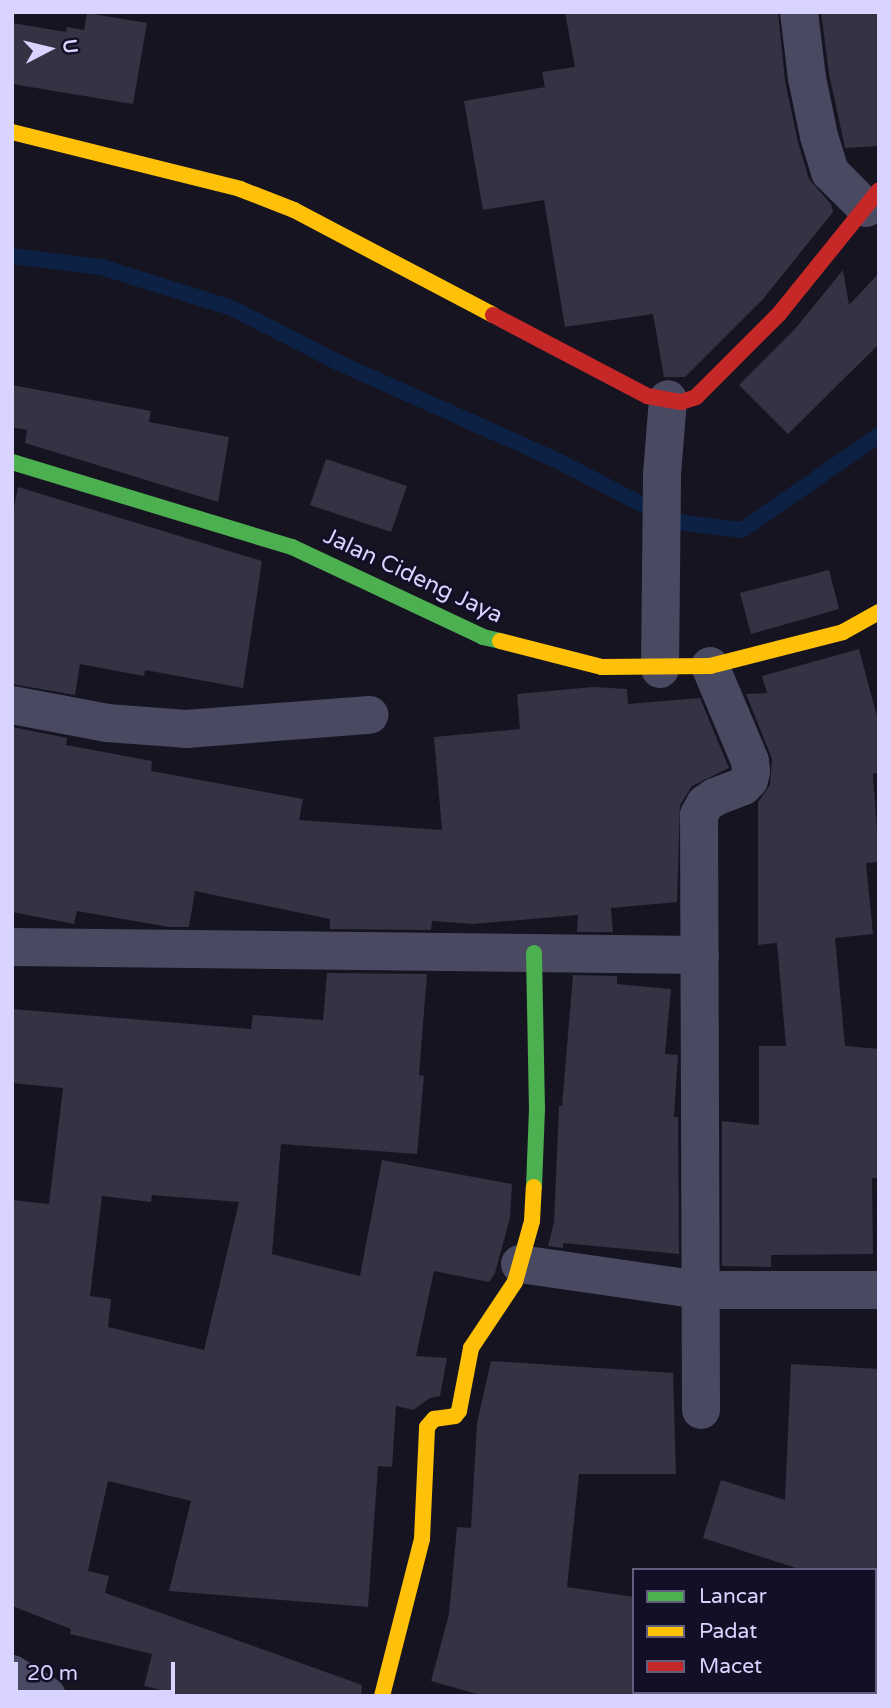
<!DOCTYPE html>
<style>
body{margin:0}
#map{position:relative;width:891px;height:1708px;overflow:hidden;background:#161421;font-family:"Varela Round",sans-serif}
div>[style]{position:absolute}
.stream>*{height:16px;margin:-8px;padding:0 8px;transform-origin:8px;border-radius:8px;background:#0d2144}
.building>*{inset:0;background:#343243}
.street>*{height:38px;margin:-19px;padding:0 19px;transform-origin:19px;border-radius:19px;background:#4a4962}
.fast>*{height:16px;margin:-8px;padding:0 8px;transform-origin:8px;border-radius:8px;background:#4caf50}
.slow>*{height:16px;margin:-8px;padding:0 8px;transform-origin:8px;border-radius:8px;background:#ffc107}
.jam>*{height:16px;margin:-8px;padding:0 8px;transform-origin:8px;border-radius:8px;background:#c62828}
span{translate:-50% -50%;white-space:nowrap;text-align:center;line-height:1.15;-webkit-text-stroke:6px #130f26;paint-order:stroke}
.street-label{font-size:23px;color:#d9d4ff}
.frame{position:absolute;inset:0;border:14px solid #d9d4ff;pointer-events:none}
.legend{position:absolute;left:632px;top:1568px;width:245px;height:126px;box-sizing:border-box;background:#130f26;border:2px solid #625e7d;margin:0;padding:9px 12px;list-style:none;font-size:21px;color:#d9d4ff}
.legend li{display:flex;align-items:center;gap:14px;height:35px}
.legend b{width:35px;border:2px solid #625e7d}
.north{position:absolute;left:14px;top:14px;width:70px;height:70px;-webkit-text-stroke:5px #130f26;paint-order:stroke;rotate:83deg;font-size:19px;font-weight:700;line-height:28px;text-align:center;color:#d9d4ff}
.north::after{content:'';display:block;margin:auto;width:24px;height:32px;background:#d9d4ff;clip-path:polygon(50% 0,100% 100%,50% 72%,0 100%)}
.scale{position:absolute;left:14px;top:1662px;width:161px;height:32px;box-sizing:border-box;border:4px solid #d9d4ff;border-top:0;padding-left:9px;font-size:21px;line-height:24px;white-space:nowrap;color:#d9d4ff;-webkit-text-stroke:5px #130f26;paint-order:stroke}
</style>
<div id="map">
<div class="stream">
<div style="left:12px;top:256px;width:90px;rotate:7deg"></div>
<div style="left:101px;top:267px;width:137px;rotate:17.4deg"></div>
<div style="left:232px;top:308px;width:118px;rotate:27.2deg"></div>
<div style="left:337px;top:362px;width:240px;rotate:24.1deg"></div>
<div style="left:556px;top:460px;width:135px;rotate:27.3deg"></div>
<div style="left:676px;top:522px;width:66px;rotate:6.9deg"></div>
<div style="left:742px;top:530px;width:167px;rotate:-34.7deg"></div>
</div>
<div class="building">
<div style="clip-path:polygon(565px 12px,778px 12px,785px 81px,798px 142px,809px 179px,831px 204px,833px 212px,763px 299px,685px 377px,664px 377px,653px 314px,565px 327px,544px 200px,483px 210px,464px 101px,545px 87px,542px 72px,575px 67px)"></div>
<div style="clip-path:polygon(821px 12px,879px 12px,879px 146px,845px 148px,829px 74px)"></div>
<div style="clip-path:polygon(87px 13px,147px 23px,133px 104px,12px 84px,12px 23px,66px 32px,67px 27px,84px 30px)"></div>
<div style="clip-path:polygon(843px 270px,849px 305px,879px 273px,879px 344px,788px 434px,739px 385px,795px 329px)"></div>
<div style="clip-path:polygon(12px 385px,151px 411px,149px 422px,229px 437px,218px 502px,25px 443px,27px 430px,12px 427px)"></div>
<div style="clip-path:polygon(326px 459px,407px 486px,391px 532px,310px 505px)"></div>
<div style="clip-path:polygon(18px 487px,262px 561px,243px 688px,145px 670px,144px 676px,80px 664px,75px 695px,12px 684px,12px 517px)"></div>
<div style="clip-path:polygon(829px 570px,839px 609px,751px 634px,740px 593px)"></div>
<div style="clip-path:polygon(859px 649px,879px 724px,879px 772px,873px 774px,879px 862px,866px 863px,873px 934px,835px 938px,845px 1046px,879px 1049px,879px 1178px,872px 1178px,873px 1254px,771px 1255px,771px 1267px,722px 1266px,722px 1121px,759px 1125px,759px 1046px,786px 1046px,777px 943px,758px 945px,758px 802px,770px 785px,772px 759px,746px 694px,767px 693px,762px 676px)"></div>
<div style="clip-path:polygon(593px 687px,627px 689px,628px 704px,700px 698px,729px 768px,692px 786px,680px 805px,677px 902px,611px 908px,613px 932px,577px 932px,578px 915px,473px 924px,432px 921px,431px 930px,330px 929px,330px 919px,195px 891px,189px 927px,169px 927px,77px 911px,74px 924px,12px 912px,12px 727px,67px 738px,66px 745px,152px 761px,151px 771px,303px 799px,299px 820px,442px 830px,434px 737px,520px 729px,517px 694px)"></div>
<div style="clip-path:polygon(evenodd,327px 973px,427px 974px,419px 1075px,424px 1076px,417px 1154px,281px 1144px,272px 1254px,360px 1276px,382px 1160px,512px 1184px,510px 1218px,495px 1273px,489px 1282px,434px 1271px,416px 1356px,447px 1358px,440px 1396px,430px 1398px,413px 1410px,396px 1406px,392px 1467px,378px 1466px,368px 1607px,169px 1591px,191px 1501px,108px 1481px,88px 1571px,109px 1576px,105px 1593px,362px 1685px,361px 1696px,187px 1696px,144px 1686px,152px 1654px,70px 1634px,71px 1629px,12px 1606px,12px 1200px,49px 1204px,63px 1088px,12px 1083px,12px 1009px,251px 1029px,253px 1015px,323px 1020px,327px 973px,152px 1195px,239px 1202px,204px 1350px,108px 1327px,111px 1299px,90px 1296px,102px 1196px,151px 1202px,152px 1195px)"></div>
<div style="clip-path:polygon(573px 975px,617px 976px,617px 984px,671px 989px,665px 1054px,678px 1055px,674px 1117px,678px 1117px,679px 1254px,563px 1243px,563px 1248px,548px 1246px,554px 1222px,559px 1106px,562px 1106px)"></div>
<div style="clip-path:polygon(491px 1361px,673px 1373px,676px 1474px,579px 1474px,567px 1587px,634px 1597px,634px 1696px,484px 1696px,431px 1681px,449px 1614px,457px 1527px,471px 1528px,477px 1423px)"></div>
<div style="clip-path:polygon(791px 1364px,879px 1369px,879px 1570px,802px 1570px,703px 1538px,721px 1480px,785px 1500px)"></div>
</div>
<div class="street">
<div style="left:799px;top:12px;width:66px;rotate:83.1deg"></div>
<div style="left:807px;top:78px;width:59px;rotate:78.3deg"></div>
<div style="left:819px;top:136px;width:38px;rotate:73deg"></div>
<div style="left:830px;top:172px;width:51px;rotate:45deg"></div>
<div style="left:660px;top:669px;width:195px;rotate:-89.4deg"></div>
<div style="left:662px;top:474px;width:75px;rotate:-85.4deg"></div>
<div style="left:12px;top:705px;width:97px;rotate:10.7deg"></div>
<div style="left:107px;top:723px;width:79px;rotate:4.3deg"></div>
<div style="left:186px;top:729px;width:184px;rotate:-4.4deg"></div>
<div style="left:12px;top:947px;width:688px;rotate:0.67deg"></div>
<div style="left:520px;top:1264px;width:182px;rotate:8.2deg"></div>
<div style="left:700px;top:1290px;width:179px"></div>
<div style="left:701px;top:1410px;width:595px;rotate:-90.19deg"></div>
<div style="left:699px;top:815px;width:13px;rotate:-61deg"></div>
<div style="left:705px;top:804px;width:12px;rotate:-35deg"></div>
<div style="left:715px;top:797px;width:30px;rotate:-21deg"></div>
<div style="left:743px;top:786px;width:8px;rotate:-45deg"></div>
<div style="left:749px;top:780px;width:9px;rotate:-77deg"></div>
<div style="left:751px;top:771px;width:10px;rotate:-96deg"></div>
<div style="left:750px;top:761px;width:103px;rotate:-112.8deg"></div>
<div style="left:12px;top:1674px;width:41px;rotate:32.2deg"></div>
<div style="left:697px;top:1696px;width:4px;rotate:-90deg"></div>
</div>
<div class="fast">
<div style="left:12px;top:462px;width:293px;rotate:16.9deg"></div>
<div style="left:292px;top:547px;width:211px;rotate:25.2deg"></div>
<div style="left:483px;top:637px;width:17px;rotate:13deg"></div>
<div style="left:534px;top:1187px;width:77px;rotate:-87.8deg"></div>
<div style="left:537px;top:1110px;width:157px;rotate:-91.1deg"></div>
</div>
<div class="slow">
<div style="left:12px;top:132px;width:235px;rotate:14deg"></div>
<div style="left:240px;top:189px;width:58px;rotate:21.3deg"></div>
<div style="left:294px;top:210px;width:225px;rotate:27.8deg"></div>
<div style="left:500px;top:641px;width:105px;rotate:14.3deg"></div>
<div style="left:602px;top:667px;width:108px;rotate:-0.5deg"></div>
<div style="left:710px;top:666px;width:137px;rotate:-14.3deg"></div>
<div style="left:843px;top:632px;width:41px;rotate:-29.1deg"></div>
<div style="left:382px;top:1696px;width:162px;rotate:-75.7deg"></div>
<div style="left:422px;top:1539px;width:112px;rotate:-87.4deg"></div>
<div style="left:427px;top:1427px;width:11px;rotate:-49deg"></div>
<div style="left:434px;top:1419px;width:21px;rotate:-8deg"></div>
<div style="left:455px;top:1416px;width:6px;rotate:-51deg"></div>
<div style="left:459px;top:1411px;width:64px;rotate:-79.2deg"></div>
<div style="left:471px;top:1348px;width:79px;rotate:-56.3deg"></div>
<div style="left:515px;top:1282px;width:63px;rotate:-74.4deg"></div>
<div style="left:532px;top:1221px;width:34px;rotate:-87deg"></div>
</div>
<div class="jam">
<div style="left:493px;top:315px;width:174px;rotate:27.7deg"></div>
<div style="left:647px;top:396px;width:35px;rotate:10deg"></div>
<div style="left:681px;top:402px;width:16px;rotate:-18deg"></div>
<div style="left:696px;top:397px;width:117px;rotate:-45deg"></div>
<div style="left:779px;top:314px;width:159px;rotate:-51.1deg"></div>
</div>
<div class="street-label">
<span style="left:413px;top:576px;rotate:25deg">Jalan Cideng Jaya</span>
</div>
<div class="frame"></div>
<ul class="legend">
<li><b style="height:9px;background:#4caf50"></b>Lancar</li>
<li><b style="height:9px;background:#ffc107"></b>Padat</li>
<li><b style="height:9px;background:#c62828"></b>Macet</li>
</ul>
<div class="north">U</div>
<div class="scale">20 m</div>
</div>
